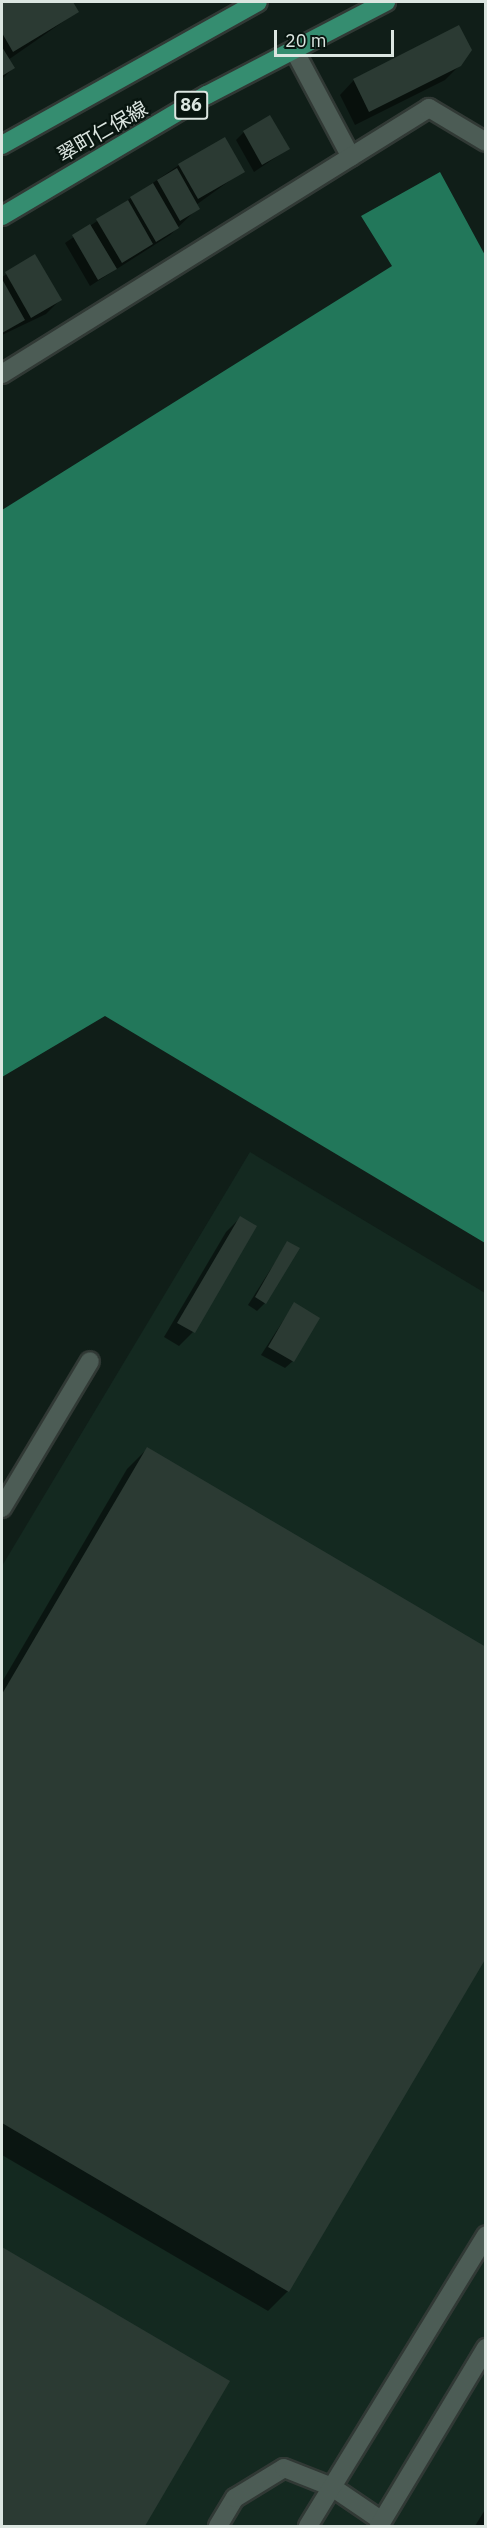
<!DOCTYPE html>
<meta charset="utf-8">
<style>
body{margin:0}
#map{position:relative;width:487px;height:2528px;overflow:hidden;background:#101e18;font-family:"IBM Plex Sans","Noto Sans JP",sans-serif}
div>[style]{position:absolute}
.built>*{inset:0;background:#142920}
.water>*{inset:0;background:#22775a}
.shadow>*{inset:0;background:#0007}
.building>*{inset:0;background:#2b3a33}
.roads{filter:drop-shadow(2px 0 #313935) drop-shadow(-2px 0 #313935) drop-shadow(0 2px #313935) drop-shadow(0 -2px #313935)}
.minor>*{height:18px;margin:-9px;padding:0 9px;transform-origin:9px;border-radius:9px;background:#4c5c55}
.major>*{height:18px;margin:-9px;padding:0 9px;transform-origin:9px;border-radius:9px;background:#358d70}
span{translate:-50% -50%;white-space:nowrap;text-align:center;line-height:1.15;-webkit-text-stroke:4.5px #08150f;paint-order:stroke}
.shield-label span{padding:2px 4px;background:#08150f;border:2px solid;border-radius:4px;-webkit-text-stroke-width:0}
.shield-label{font-size:18px;color:#dce6e1;font-weight:700}
.street-label{font-size:20px;color:#dce6e1}
.frame{position:absolute;inset:0;border:3px solid #dce6e1;pointer-events:none}
.scale{position:absolute;left:274px;top:30px;width:120px;height:27px;box-sizing:border-box;border:3px solid #dce6e1;border-top:0;padding-left:8px;font-size:18px;line-height:21px;white-space:nowrap;color:#dce6e1;-webkit-text-stroke:4px #08150f;paint-order:stroke}
</style>
<div id="map">
<div class="built">
<div style="clip-path:polygon(250px 1152px,485px 1293px,485px 2526px,2px 2526px,2px 1566px)"></div>
</div>
<div class="water">
<div style="clip-path:polygon(440px 172px,486px 257px,485px 1243px,105px 1016px,2px 1077px,2px 510px,392px 266px,361px 216px)"></div>
</div>
<div class="shadow">
<div style="clip-path:polygon(2px 2px,71px 2px,77px 12px,8px 60px,13px 68px,2px 79px)"></div>
<div style="clip-path:polygon(460px 65px,445px 80px,355px 125px,340px 95px,354px 80px)"></div>
<div style="clip-path:polygon(244px 132px,288px 149px,254px 172px,236px 140px)"></div>
<div style="clip-path:polygon(179px 165px,243px 171px,196px 205px,198px 208px,170px 235px,90px 286px,65px 243px)"></div>
<div style="clip-path:polygon(34px 256px,60px 300px,46px 314px,2px 335px,2px 277px)"></div>
<div style="clip-path:polygon(240px 1218px,255px 1227px,193px 1332px,179px 1346px,164px 1337px,226px 1232px)"></div>
<div style="clip-path:polygon(288px 1242px,265px 1303px,257px 1311px,248px 1305px)"></div>
<div style="clip-path:polygon(294px 1304px,293px 1361px,285px 1368px,261px 1355px)"></div>
<div style="clip-path:polygon(147px 1449px,486px 1955px,288px 2291px,268px 2311px,2px 2155px,2px 1682px,127px 1469px)"></div>
<div style="clip-path:polygon(2px 2248px,228px 2381px,143px 2526px,2px 2526px)"></div>
<div style="clip-path:polygon(486px 2508px,486px 2526px,475px 2526px)"></div>
</div>
<div class="building">
<div style="clip-path:polygon(2px 2px,73px 2px,79px 12px,13px 52px,2px 33px)"></div>
<div style="clip-path:polygon(459px 25px,472px 50px,461px 66px,369px 112px,353px 79px)"></div>
<div style="clip-path:polygon(2px 47px,15px 68px,2px 76px)"></div>
<div style="clip-path:polygon(270px 115px,290px 149px,262px 165px,243px 131px)"></div>
<div style="clip-path:polygon(225px 137px,245px 172px,198px 199px,178px 164px)"></div>
<div style="clip-path:polygon(177px 168px,200px 209px,180px 221px,157px 180px)"></div>
<div style="clip-path:polygon(153px 183px,179px 228px,156px 242px,130px 197px)"></div>
<div style="clip-path:polygon(128px 200px,153px 244px,122px 263px,96px 219px)"></div>
<div style="clip-path:polygon(90px 224px,117px 269px,98px 280px,72px 235px)"></div>
<div style="clip-path:polygon(35px 254px,62px 300px,31px 318px,5px 272px)"></div>
<div style="clip-path:polygon(2px 279px,25px 320px,2px 333px)"></div>
<div style="clip-path:polygon(240px 1216px,257px 1226px,195px 1333px,177px 1323px)"></div>
<div style="clip-path:polygon(287px 1241px,300px 1248px,266px 1304px,255px 1297px)"></div>
<div style="clip-path:polygon(294px 1302px,320px 1318px,294px 1362px,268px 1347px)"></div>
<div style="clip-path:polygon(147px 1447px,486px 1647px,486px 1958px,289px 2292px,2px 2123px,2px 1694px)"></div>
<div style="clip-path:polygon(2px 2247px,230px 2381px,145px 2526px,2px 2526px)"></div>
</div>
<div class="roads">
<div class="minor">
<div style="left:294px;top:50px;width:121px;rotate:62deg"></div>
<div style="left:2px;top:374px;width:503px;rotate:-31.92deg"></div>
<div style="left:429px;top:108px;width:66px;rotate:30.8deg"></div>
<div style="left:2px;top:1508px;width:171px;rotate:-59.1deg"></div>
<div style="left:218px;top:2526px;width:33px;rotate:-59deg"></div>
<div style="left:235px;top:2498px;width:57px;rotate:-31.5deg"></div>
<div style="left:284px;top:2468px;width:52px;rotate:21.6deg"></div>
<div style="left:332px;top:2487px;width:60px;rotate:34.2deg"></div>
<div style="left:308px;top:2526px;width:341px;rotate:-58.5deg"></div>
<div style="left:379px;top:2526px;width:208px;rotate:-59deg"></div>
</div>
<div class="major">
<div style="left:2px;top:145px;width:293px;rotate:-29.2deg"></div>
<div style="left:2px;top:216px;width:238px;rotate:-30.6deg"></div>
<div style="left:207px;top:95px;width:202px;rotate:-27.5deg"></div>
</div>
</div>
<div class="shield-label">
<span style="left:191px;top:105px">86</span>
</div>
<div class="street-label">
<span style="left:102px;top:131px;rotate:-30deg">翠町仁保線</span>
</div>
<div class="frame"></div>
<div class="scale">20 m</div>
</div>
